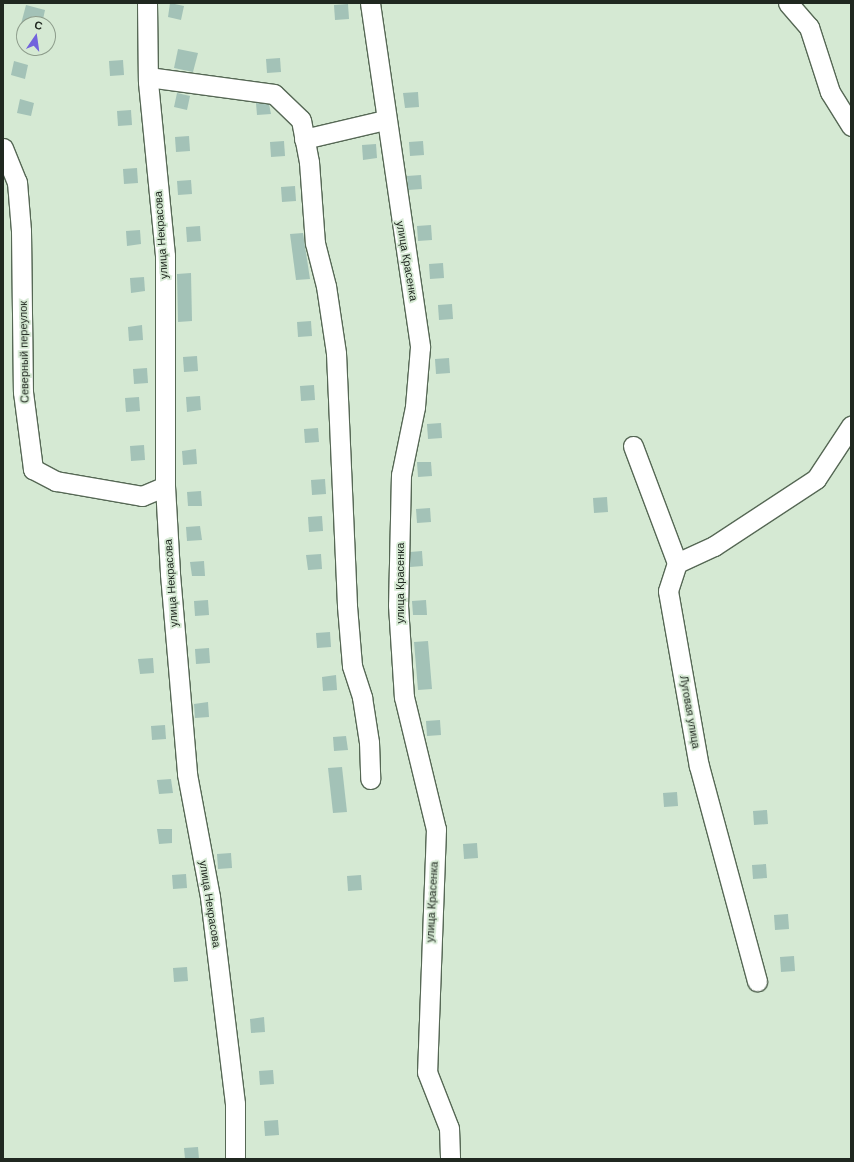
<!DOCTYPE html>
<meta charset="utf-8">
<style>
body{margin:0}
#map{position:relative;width:854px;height:1162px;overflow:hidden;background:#d5e9d3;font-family:Helvetica,sans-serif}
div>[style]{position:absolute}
.building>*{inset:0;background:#a3c2b7}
.roads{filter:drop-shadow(1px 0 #566855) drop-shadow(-1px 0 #566855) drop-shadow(0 1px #566855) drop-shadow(0 -1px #566855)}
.minor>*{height:19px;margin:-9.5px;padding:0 9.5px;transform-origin:9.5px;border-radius:9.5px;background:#fff}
span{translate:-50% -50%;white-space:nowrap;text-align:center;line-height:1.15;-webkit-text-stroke:3.5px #d5e9d3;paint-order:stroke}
.street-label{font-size:11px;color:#202820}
.frame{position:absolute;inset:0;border:4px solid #202820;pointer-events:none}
.north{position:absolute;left:16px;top:16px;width:40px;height:40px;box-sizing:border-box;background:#d5e9d3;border:1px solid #8d9c8b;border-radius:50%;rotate:13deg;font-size:11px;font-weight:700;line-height:16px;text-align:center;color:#202820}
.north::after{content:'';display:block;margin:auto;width:14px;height:18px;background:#7263dd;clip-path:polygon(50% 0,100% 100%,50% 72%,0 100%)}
</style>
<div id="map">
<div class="building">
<div style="clip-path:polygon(170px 3px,184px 6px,181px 20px,168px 17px)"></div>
<div style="clip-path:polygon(348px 4px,349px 19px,335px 20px,334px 5px)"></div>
<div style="clip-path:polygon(26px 5px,45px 10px,42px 24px,21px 24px)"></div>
<div style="clip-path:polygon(178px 49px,198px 53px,193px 72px,174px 68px)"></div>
<div style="clip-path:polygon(280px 58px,281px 72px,267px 73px,266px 59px)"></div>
<div style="clip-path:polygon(123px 60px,124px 75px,110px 76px,109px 61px)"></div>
<div style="clip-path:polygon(14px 61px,28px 65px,25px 79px,11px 75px)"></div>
<div style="clip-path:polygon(418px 92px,419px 107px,405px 108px,403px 93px)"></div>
<div style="clip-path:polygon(177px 93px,190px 96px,187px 110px,174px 107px)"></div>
<div style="clip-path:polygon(20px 99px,34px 103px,31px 116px,17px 113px)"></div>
<div style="clip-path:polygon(256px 103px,269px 104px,271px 114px,257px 115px)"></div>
<div style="clip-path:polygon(131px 110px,132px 125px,118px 126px,117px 111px)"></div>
<div style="clip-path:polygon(189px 136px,190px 151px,176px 152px,175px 137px)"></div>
<div style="clip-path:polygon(284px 141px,285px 156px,271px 157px,270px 142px)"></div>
<div style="clip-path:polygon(423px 141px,424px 155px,410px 156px,409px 142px)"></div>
<div style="clip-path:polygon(376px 144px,377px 158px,363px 160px,362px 145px)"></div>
<div style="clip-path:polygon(137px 168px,138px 183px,124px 184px,123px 169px)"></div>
<div style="clip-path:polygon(421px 175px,422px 189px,408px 190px,407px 176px)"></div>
<div style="clip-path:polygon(191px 180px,192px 194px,178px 195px,177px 181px)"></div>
<div style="clip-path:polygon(295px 186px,296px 201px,282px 202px,281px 187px)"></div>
<div style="clip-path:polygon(431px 225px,432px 240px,418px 241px,417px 226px)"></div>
<div style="clip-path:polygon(200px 226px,201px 241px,187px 242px,186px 227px)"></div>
<div style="clip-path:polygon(140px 230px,141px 244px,127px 246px,126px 231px)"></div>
<div style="clip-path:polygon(303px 233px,310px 279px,296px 280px,290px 234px)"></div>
<div style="clip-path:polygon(443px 263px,444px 278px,430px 279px,429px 264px)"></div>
<div style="clip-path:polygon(191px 273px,192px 321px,178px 322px,177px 274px)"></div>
<div style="clip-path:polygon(144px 277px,145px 291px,131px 293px,130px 278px)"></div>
<div style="clip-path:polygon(452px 304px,453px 319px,439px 320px,438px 305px)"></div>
<div style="clip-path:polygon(311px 321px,312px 336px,298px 337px,297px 322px)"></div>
<div style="clip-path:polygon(142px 325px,143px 340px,129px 341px,128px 327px)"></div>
<div style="clip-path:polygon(197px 356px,198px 371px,184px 372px,183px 357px)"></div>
<div style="clip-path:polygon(449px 358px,450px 373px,436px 374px,435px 359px)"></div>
<div style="clip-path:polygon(147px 368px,148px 383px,134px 384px,133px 369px)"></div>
<div style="clip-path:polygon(314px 385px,315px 400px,301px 401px,300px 386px)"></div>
<div style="clip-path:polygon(200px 396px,201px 410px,187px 412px,186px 397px)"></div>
<div style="clip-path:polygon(139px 397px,140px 411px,126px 412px,125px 398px)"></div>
<div style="clip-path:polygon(441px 423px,442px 438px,428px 439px,427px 424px)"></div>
<div style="clip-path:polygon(318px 428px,319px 442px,305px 443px,304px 429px)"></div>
<div style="clip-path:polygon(144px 445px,145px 460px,131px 461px,130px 446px)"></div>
<div style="clip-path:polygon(196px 449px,197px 464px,183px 465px,182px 451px)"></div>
<div style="clip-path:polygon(417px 462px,431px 462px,432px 476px,418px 477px)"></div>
<div style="clip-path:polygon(325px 479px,326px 494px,312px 495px,311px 480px)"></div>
<div style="clip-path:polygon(201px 491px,202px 506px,188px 506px,187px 492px)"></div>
<div style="clip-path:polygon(607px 497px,608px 512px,594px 513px,593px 498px)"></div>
<div style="clip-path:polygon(430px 508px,431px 522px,417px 523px,416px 509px)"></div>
<div style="clip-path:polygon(322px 516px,323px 531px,309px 532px,308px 517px)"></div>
<div style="clip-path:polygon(200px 526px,202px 540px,187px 541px,186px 527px)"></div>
<div style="clip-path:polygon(422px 551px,423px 566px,410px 567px,410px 552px)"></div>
<div style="clip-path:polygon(321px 554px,322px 569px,308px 570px,306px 555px)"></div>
<div style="clip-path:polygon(204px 561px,205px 576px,192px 576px,190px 562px)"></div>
<div style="clip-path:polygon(208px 600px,209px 615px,195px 616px,194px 601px)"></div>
<div style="clip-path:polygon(426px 600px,427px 615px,413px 615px,412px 601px)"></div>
<div style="clip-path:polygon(330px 632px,331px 647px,317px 648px,316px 633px)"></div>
<div style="clip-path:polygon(428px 641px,432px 689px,418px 690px,414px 642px)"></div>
<div style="clip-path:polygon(209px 648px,210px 663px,196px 664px,195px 649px)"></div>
<div style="clip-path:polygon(153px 658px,154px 673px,140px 674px,138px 659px)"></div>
<div style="clip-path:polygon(336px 675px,337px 690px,323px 691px,322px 677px)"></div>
<div style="clip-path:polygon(208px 702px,209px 717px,195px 718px,194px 704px)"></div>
<div style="clip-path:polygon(440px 720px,441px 735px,427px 736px,426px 721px)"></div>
<div style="clip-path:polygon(165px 725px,166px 739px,152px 740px,151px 726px)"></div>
<div style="clip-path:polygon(346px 736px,348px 750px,334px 751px,333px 737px)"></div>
<div style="clip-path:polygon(342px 767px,347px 812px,333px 813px,328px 768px)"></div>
<div style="clip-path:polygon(171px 779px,173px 793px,159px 794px,157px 780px)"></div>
<div style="clip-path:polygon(677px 792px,678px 806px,664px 807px,663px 793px)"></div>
<div style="clip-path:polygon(767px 810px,768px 824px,754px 825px,753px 811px)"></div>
<div style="clip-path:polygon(157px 829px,172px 829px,172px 843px,159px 844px)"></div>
<div style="clip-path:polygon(477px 843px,478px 858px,464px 859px,463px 844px)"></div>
<div style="clip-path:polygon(231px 853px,232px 868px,218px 869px,217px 854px)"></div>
<div style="clip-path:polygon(766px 864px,767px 878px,753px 879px,752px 865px)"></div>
<div style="clip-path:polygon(186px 874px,187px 888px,173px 889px,172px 875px)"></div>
<div style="clip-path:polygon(361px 875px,362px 890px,348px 891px,347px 876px)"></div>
<div style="clip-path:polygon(788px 914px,789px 929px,775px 930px,774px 915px)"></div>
<div style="clip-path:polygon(794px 956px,795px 971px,781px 972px,780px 957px)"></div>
<div style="clip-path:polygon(187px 967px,188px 981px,174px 982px,173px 968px)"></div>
<div style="clip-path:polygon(264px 1017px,265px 1032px,251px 1033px,250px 1019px)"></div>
<div style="clip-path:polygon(273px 1070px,274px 1084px,260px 1085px,259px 1071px)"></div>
<div style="clip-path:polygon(278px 1120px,279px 1135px,265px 1136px,264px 1121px)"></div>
<div style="clip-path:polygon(198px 1147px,199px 1159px,185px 1159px,184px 1148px)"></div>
</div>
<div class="roads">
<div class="minor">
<div style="left:147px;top:3px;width:79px;rotate:89.3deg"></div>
<div style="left:148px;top:82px;width:175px;rotate:84.4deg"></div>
<div style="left:165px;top:256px;width:230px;rotate:90deg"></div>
<div style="left:165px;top:486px;width:88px;rotate:86.7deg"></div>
<div style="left:170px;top:574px;width:201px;rotate:85.1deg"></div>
<div style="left:187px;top:774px;width:125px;rotate:79.4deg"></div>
<div style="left:210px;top:897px;width:209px;rotate:83.1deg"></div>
<div style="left:235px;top:1104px;width:55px;rotate:90deg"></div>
<div style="left:370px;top:3px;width:348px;rotate:81.7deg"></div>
<div style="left:420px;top:347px;width:60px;rotate:94.8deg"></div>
<div style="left:415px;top:407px;width:69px;rotate:101.6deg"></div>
<div style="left:401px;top:475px;width:130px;rotate:91.3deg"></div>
<div style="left:398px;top:605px;width:92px;rotate:86.3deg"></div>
<div style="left:404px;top:697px;width:136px;rotate:76.4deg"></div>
<div style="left:436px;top:829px;width:243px;rotate:92.1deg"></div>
<div style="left:427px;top:1072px;width:60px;rotate:68.6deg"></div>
<div style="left:449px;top:1128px;width:31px;rotate:88deg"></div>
<div style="left:788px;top:3px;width:32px;rotate:49deg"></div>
<div style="left:809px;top:27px;width:68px;rotate:72.1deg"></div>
<div style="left:830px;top:92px;width:40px;rotate:58deg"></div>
<div style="left:148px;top:77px;width:127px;rotate:7.7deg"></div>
<div style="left:274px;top:94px;width:37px;rotate:44deg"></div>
<div style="left:301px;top:120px;width:43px;rotate:79.2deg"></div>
<div style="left:309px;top:162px;width:81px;rotate:85.8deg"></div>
<div style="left:315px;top:243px;width:44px;rotate:75.7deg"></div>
<div style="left:326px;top:286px;width:68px;rotate:81.5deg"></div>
<div style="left:336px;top:353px;width:253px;rotate:87.5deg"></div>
<div style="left:347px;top:606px;width:60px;rotate:85.2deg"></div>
<div style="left:352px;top:666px;width:33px;rotate:72deg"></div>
<div style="left:362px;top:697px;width:46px;rotate:81.2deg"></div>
<div style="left:369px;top:742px;width:37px;rotate:88deg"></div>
<div style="left:304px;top:139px;width:83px;rotate:-13.2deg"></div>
<div style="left:3px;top:148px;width:37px;rotate:68deg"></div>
<div style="left:17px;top:182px;width:49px;rotate:85.3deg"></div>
<div style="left:21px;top:231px;width:161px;rotate:89.3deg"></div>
<div style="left:23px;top:392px;width:78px;rotate:82.6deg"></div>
<div style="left:33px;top:469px;width:26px;rotate:28deg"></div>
<div style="left:56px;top:481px;width:87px;rotate:9.9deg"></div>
<div style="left:142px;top:496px;width:25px;rotate:-23deg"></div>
<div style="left:633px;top:446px;width:125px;rotate:69.4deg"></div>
<div style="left:677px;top:563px;width:29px;rotate:108deg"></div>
<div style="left:668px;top:591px;width:178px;rotate:80deg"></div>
<div style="left:699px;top:766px;width:223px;rotate:74.9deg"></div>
<div style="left:677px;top:563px;width:41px;rotate:-24.7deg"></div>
<div style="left:714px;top:546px;width:122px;rotate:-33.3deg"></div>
<div style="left:816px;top:479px;width:64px;rotate:-56.6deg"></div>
</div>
</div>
<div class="street-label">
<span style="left:161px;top:235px;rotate:-94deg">улица Некрасова</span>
<span style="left:407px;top:261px;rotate:80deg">улица Красенка</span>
<span style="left:24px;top:352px;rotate:-91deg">Северный переулок</span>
<span style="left:171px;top:583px;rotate:-94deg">улица Некрасова</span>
<span style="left:400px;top:583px;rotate:-90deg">улица Красенка</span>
<span style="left:690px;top:712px;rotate:80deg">Луговая улица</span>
<span style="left:432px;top:902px;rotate:-87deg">улица Красенка</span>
<span style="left:210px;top:904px;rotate:81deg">улица Некрасова</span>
</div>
<div class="frame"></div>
<div class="north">С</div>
</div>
